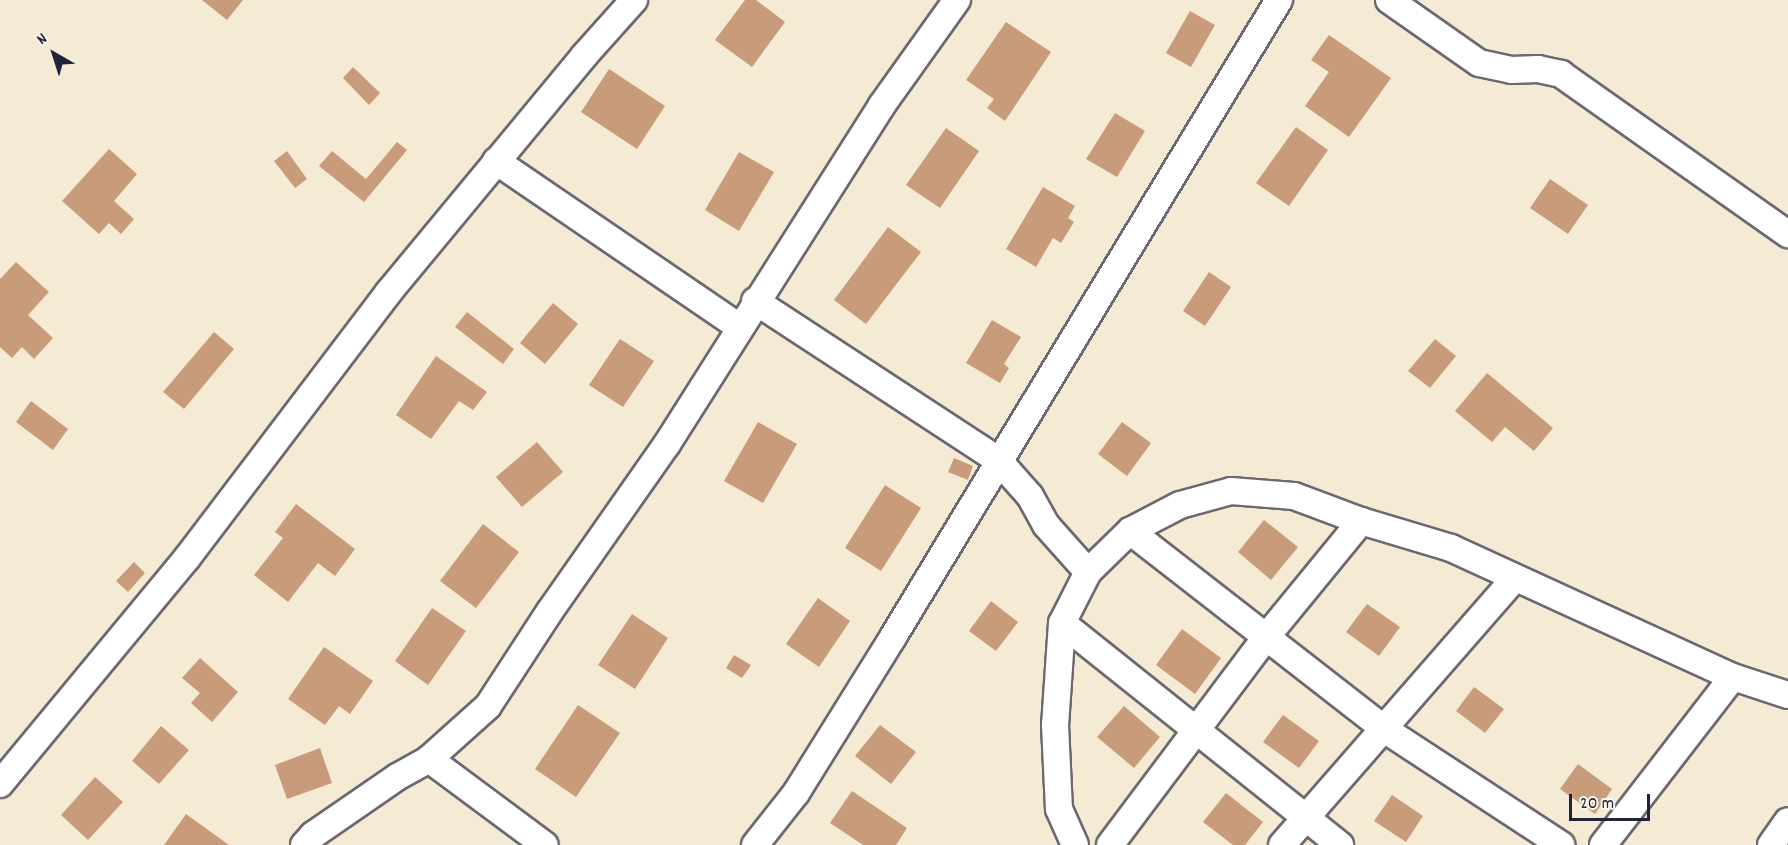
<!DOCTYPE html>
<style>
body{margin:0}
#map{position:relative;width:1788px;height:845px;overflow:hidden;background:#f5ead4;font-family:Dekko,sans-serif}
div>[style]{position:absolute}
.building>*{inset:0;background:#c89c7a}
.roads{filter:drop-shadow(2px 0 #6c6871) drop-shadow(-2px 0 #6c6871) drop-shadow(0 2px #6c6871) drop-shadow(0 -2px #6c6871)}
.minor>*{height:26px;margin:-13px;padding:0 13px;transform-origin:13px;border-radius:13px;background:#fff}
span{translate:-50% -50%;white-space:nowrap;text-align:center;line-height:1.15;-webkit-text-stroke:4.5px #fbf7ec;paint-order:stroke}
.north{position:absolute;left:24px;top:24px;width:60px;height:60px;-webkit-text-stroke:4px #fbf7ec;paint-order:stroke;rotate:321deg;font-size:16px;font-weight:700;line-height:24px;text-align:center;color:#22223b}
.north::after{content:'';display:block;margin:auto;width:21px;height:27px;background:#22223b;clip-path:polygon(50% 0,100% 100%,50% 72%,0 100%)}
.scale{position:absolute;left:1569px;top:794px;width:81px;height:27px;box-sizing:border-box;border:3px solid #22223b;border-top:0;padding-left:8px;font-size:18px;line-height:21px;white-space:nowrap;color:#22223b;-webkit-text-stroke:4px #fbf7ec;paint-order:stroke}
</style>
<div id="map">
<div class="building">
<div style="clip-path:polygon(202px 0,243px 0,227px 20px)"></div>
<div style="clip-path:polygon(745px 0,756px 0,785px 22px,752px 67px,715px 40px)"></div>
<div style="clip-path:polygon(1190px 11px,1215px 25px,1191px 67px,1166px 53px)"></div>
<div style="clip-path:polygon(1006px 22px,1051px 52px,1005px 121px,987px 108px,994px 99px,966px 80px)"></div>
<div style="clip-path:polygon(1329px 35px,1391px 78px,1349px 137px,1305px 106px,1329px 72px,1311px 60px)"></div>
<div style="clip-path:polygon(353px 67px,380px 93px,369px 105px,343px 78px)"></div>
<div style="clip-path:polygon(609px 69px,665px 106px,637px 149px,581px 112px)"></div>
<div style="clip-path:polygon(1115px 113px,1145px 131px,1117px 177px,1086px 159px)"></div>
<div style="clip-path:polygon(1296px 127px,1328px 150px,1289px 206px,1256px 183px)"></div>
<div style="clip-path:polygon(946px 128px,979px 151px,940px 208px,906px 185px)"></div>
<div style="clip-path:polygon(397px 142px,407px 150px,364px 202px,319px 166px,332px 151px,366px 179px)"></div>
<div style="clip-path:polygon(109px 149px,137px 174px,114px 201px,134px 219px,121px 234px,109px 223px,99px 234px,62px 201px)"></div>
<div style="clip-path:polygon(287px 151px,307px 179px,295px 188px,274px 161px)"></div>
<div style="clip-path:polygon(739px 152px,774px 172px,739px 231px,705px 210px)"></div>
<div style="clip-path:polygon(1550px 179px,1588px 205px,1568px 234px,1530px 208px)"></div>
<div style="clip-path:polygon(1043px 187px,1075px 206px,1068px 218px,1074px 222px,1061px 243px,1053px 238px,1036px 267px,1006px 249px)"></div>
<div style="clip-path:polygon(888px 227px,921px 252px,866px 324px,834px 300px)"></div>
<div style="clip-path:polygon(16px 262px,49px 292px,28px 315px,53px 338px,34px 359px,22px 347px,12px 358px,0 347px,0 279px)"></div>
<div style="clip-path:polygon(1209px 272px,1231px 287px,1205px 326px,1183px 311px)"></div>
<div style="clip-path:polygon(553px 303px,578px 324px,545px 364px,520px 343px)"></div>
<div style="clip-path:polygon(467px 312px,514px 349px,503px 364px,455px 327px)"></div>
<div style="clip-path:polygon(992px 320px,1021px 337px,1004px 364px,1009px 368px,1000px 383px,966px 363px)"></div>
<div style="clip-path:polygon(214px 332px,234px 349px,184px 409px,163px 392px)"></div>
<div style="clip-path:polygon(620px 339px,654px 361px,623px 407px,589px 385px)"></div>
<div style="clip-path:polygon(1435px 339px,1456px 356px,1430px 388px,1408px 371px)"></div>
<div style="clip-path:polygon(436px 356px,487px 392px,473px 410px,459px 401px,431px 439px,396px 415px)"></div>
<div style="clip-path:polygon(1487px 373px,1553px 428px,1534px 451px,1505px 427px,1492px 442px,1455px 411px)"></div>
<div style="clip-path:polygon(31px 401px,68px 429px,53px 450px,16px 422px)"></div>
<div style="clip-path:polygon(758px 422px,797px 444px,763px 503px,724px 481px)"></div>
<div style="clip-path:polygon(1122px 422px,1151px 443px,1127px 476px,1098px 454px)"></div>
<div style="clip-path:polygon(537px 442px,563px 472px,522px 507px,496px 477px)"></div>
<div style="clip-path:polygon(954px 458px,973px 466px,968px 480px,948px 472px)"></div>
<div style="clip-path:polygon(885px 485px,921px 508px,881px 571px,845px 548px)"></div>
<div style="clip-path:polygon(296px 504px,355px 549px,335px 576px,318px 563px,288px 602px,254px 575px,283px 538px,275px 532px)"></div>
<div style="clip-path:polygon(1264px 520px,1298px 547px,1271px 580px,1238px 552px)"></div>
<div style="clip-path:polygon(483px 524px,519px 552px,476px 608px,440px 581px)"></div>
<div style="clip-path:polygon(134px 562px,145px 573px,128px 592px,116px 581px)"></div>
<div style="clip-path:polygon(818px 598px,850px 621px,819px 667px,786px 644px)"></div>
<div style="clip-path:polygon(991px 601px,1018px 622px,996px 651px,969px 631px)"></div>
<div style="clip-path:polygon(1367px 604px,1400px 627px,1379px 656px,1346px 632px)"></div>
<div style="clip-path:polygon(432px 608px,466px 631px,428px 685px,395px 661px)"></div>
<div style="clip-path:polygon(632px 614px,668px 638px,635px 689px,598px 665px)"></div>
<div style="clip-path:polygon(1182px 629px,1221px 658px,1195px 694px,1156px 665px)"></div>
<div style="clip-path:polygon(324px 647px,373px 681px,350px 714px,339px 706px,325px 725px,288px 699px)"></div>
<div style="clip-path:polygon(734px 655px,751px 665px,742px 678px,726px 668px)"></div>
<div style="clip-path:polygon(200px 658px,238px 692px,212px 722px,191px 703px,200px 693px,182px 678px)"></div>
<div style="clip-path:polygon(1474px 687px,1504px 709px,1485px 733px,1456px 711px)"></div>
<div style="clip-path:polygon(578px 705px,620px 733px,576px 797px,535px 769px)"></div>
<div style="clip-path:polygon(1124px 706px,1160px 737px,1134px 768px,1097px 737px)"></div>
<div style="clip-path:polygon(1283px 715px,1319px 741px,1299px 768px,1263px 742px)"></div>
<div style="clip-path:polygon(880px 725px,916px 752px,891px 784px,855px 756px)"></div>
<div style="clip-path:polygon(161px 726px,189px 750px,159px 784px,132px 761px)"></div>
<div style="clip-path:polygon(320px 748px,332px 783px,287px 799px,275px 765px)"></div>
<div style="clip-path:polygon(1578px 764px,1612px 789px,1595px 814px,1560px 789px)"></div>
<div style="clip-path:polygon(95px 777px,123px 802px,88px 840px,61px 815px)"></div>
<div style="clip-path:polygon(852px 791px,907px 828px,896px 845px,863px 845px,830px 823px)"></div>
<div style="clip-path:polygon(1226px 793px,1263px 822px,1245px 845px,1233px 845px,1203px 822px)"></div>
<div style="clip-path:polygon(1392px 795px,1423px 816px,1406px 842px,1374px 821px)"></div>
<div style="clip-path:polygon(186px 814px,229px 845px,164px 845px)"></div>
</div>
<div class="roads">
<div class="minor">
<div style="left:1389px;top:0;width:110px;rotate:35deg"></div>
<div style="left:1479px;top:63px;width:33px;rotate:12deg"></div>
<div style="left:1511px;top:70px;width:27px;rotate:-2deg"></div>
<div style="left:1538px;top:69px;width:24px;rotate:12deg"></div>
<div style="left:1561px;top:74px;width:278px;rotate:35.2deg"></div>
<div style="left:496px;top:161px;width:294px;rotate:34.3deg"></div>
<div style="left:755px;top:301px;width:290px;rotate:33.2deg"></div>
<div style="left:998px;top:460px;width:48px;rotate:48.4deg"></div>
<div style="left:1030px;top:496px;width:33px;rotate:61deg"></div>
<div style="left:1046px;top:525px;width:63px;rotate:48.2deg"></div>
<div style="left:1088px;top:572px;width:57px;rotate:117deg"></div>
<div style="left:1062px;top:623px;width:102px;rotate:93.9deg"></div>
<div style="left:1055px;top:725px;width:84px;rotate:87.3deg"></div>
<div style="left:1059px;top:809px;width:39px;rotate:66deg"></div>
<div style="left:1130px;top:531px;width:322px;rotate:37.9deg"></div>
<div style="left:1384px;top:729px;width:212px;rotate:33.2deg"></div>
<div style="left:1088px;top:572px;width:59px;rotate:-44.3deg"></div>
<div style="left:1130px;top:531px;width:56px;rotate:-27.5deg"></div>
<div style="left:1180px;top:505px;width:53px;rotate:-15.4deg"></div>
<div style="left:1231px;top:491px;width:63px;rotate:4.5deg"></div>
<div style="left:1294px;top:496px;width:72px;rotate:20.5deg"></div>
<div style="left:1062px;top:623px;width:356px;rotate:38.6deg"></div>
<div style="left:429px;top:759px;width:144px;rotate:36.6deg"></div>
<div style="left:0;top:784px;width:293px;rotate:-50.4deg"></div>
<div style="left:187px;top:558px;width:333px;rotate:-52.8deg"></div>
<div style="left:388px;top:293px;width:308px;rotate:-50.4deg"></div>
<div style="left:584px;top:56px;width:75px;rotate:-48.2deg"></div>
<div style="left:304px;top:845px;width:13px;rotate:-48deg"></div>
<div style="left:313px;top:835px;width:102px;rotate:-34.6deg"></div>
<div style="left:397px;top:777px;width:37px;rotate:-29deg"></div>
<div style="left:429px;top:759px;width:79px;rotate:-41.9deg"></div>
<div style="left:488px;top:706px;width:113px;rotate:-56.9deg"></div>
<div style="left:550px;top:611px;width:204px;rotate:-55deg"></div>
<div style="left:667px;top:444px;width:401px;rotate:-57.6deg"></div>
<div style="left:882px;top:105px;width:129px;rotate:-54.5deg"></div>
<div style="left:755px;top:845px;width:66px;rotate:-51.7deg"></div>
<div style="left:796px;top:793px;width:184px;rotate:-58.1deg"></div>
<div style="left:893px;top:637px;width:745px;rotate:-58.79deg"></div>
<div style="left:1110px;top:845px;width:261px;rotate:-53.1deg"></div>
<div style="left:1267px;top:636px;width:149px;rotate:-50.7deg"></div>
<div style="left:1361px;top:521px;width:94px;rotate:16.7deg"></div>
<div style="left:1451px;top:548px;width:310px;rotate:24.6deg"></div>
<div style="left:1733px;top:677px;width:58px;rotate:18.1deg"></div>
<div style="left:1282px;top:845px;width:353px;rotate:-48.9deg"></div>
<div style="left:1603px;top:845px;width:212px;rotate:-52.3deg"></div>
<div style="left:1771px;top:845px;width:29px;rotate:-55deg"></div>
</div>
</div>
<div class="north">N</div>
<div class="scale">20 m</div>
</div>
